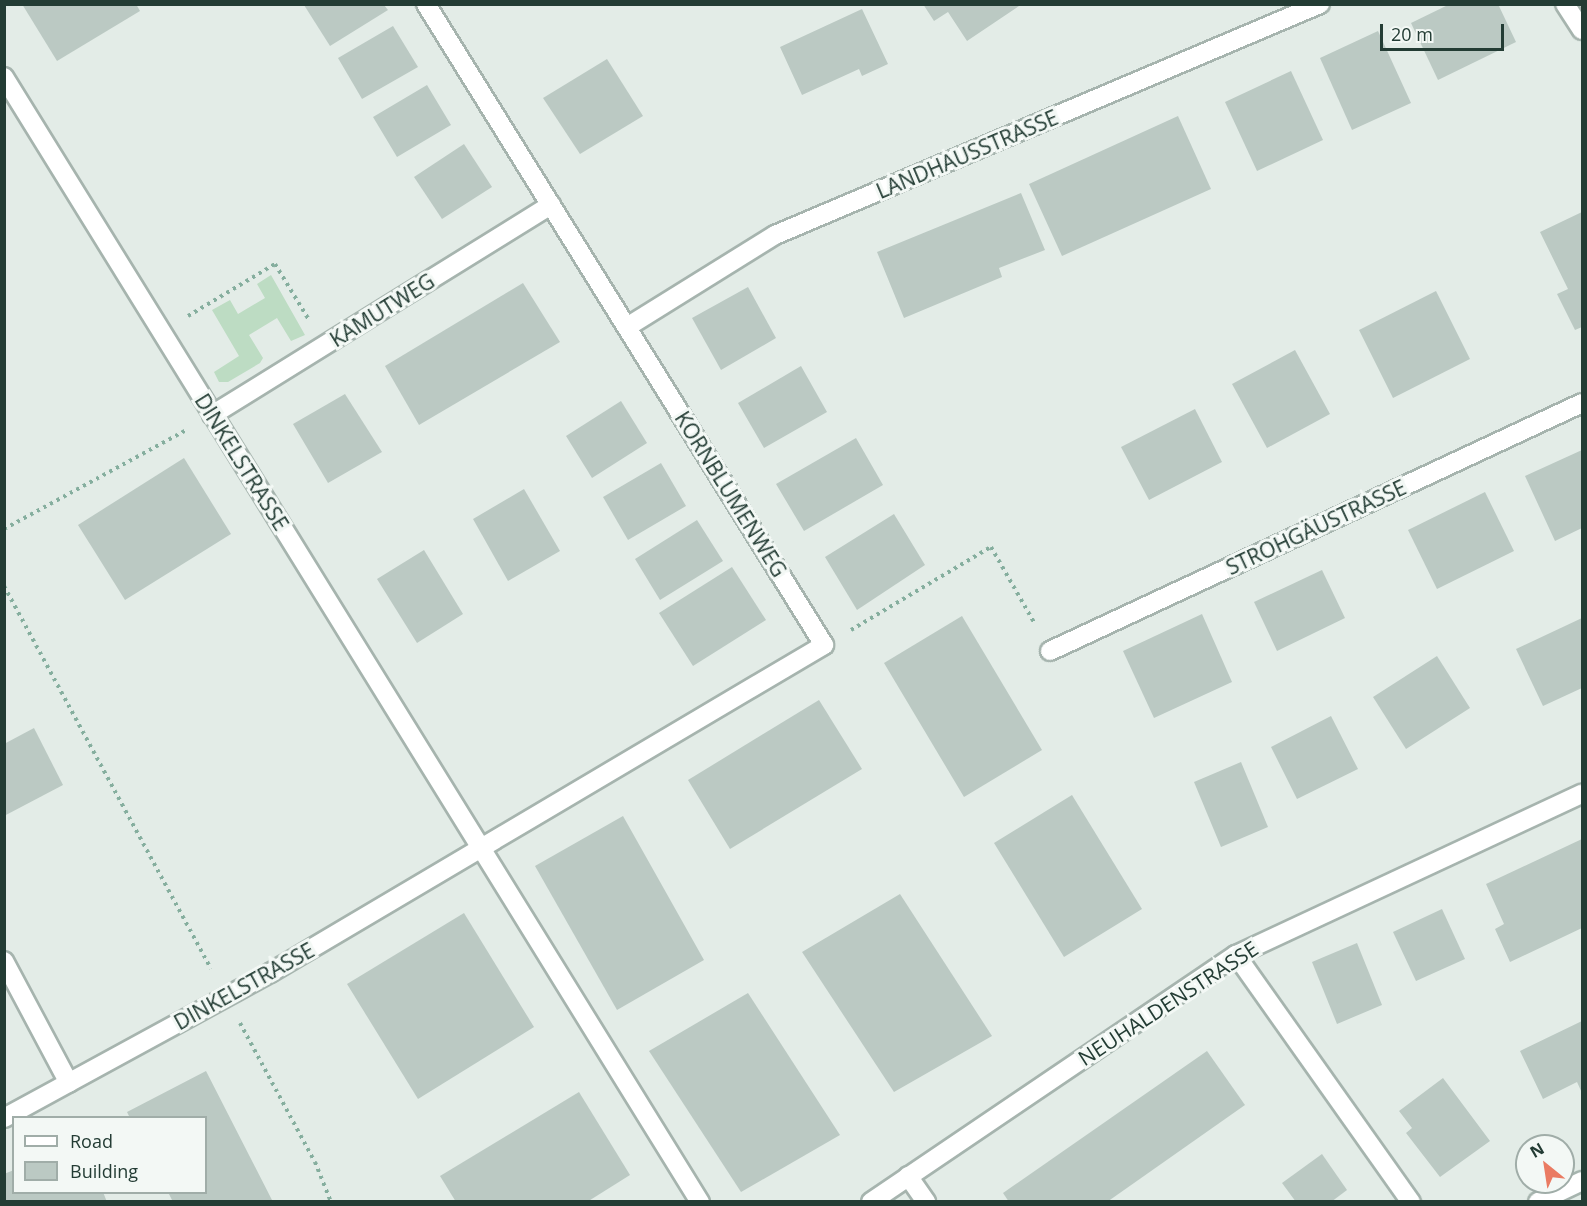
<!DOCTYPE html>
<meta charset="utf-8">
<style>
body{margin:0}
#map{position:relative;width:1587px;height:1206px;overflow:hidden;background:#e3ece7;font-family:"Open Sans",sans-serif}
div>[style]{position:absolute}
.green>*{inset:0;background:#bddcc3}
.building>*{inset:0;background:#bbc9c3}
.path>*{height:4px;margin-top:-2px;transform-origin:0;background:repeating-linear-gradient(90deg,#85ae9e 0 3px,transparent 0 7.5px)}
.roads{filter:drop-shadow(2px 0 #a6b4ae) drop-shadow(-2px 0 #a6b4ae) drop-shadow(0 2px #a6b4ae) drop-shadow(0 -2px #a6b4ae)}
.minor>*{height:18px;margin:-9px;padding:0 9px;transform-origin:9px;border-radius:9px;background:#fff}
span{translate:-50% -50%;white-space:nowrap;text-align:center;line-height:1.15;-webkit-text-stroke:6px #f3f8f5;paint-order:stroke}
.street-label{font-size:21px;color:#233c34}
.frame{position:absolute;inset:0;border:6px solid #233c34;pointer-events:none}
.legend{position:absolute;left:12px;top:1116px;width:195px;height:78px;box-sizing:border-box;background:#f3f8f5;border:2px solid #a0ada8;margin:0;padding:8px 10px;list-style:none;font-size:18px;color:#233c34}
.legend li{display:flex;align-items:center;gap:12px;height:30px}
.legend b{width:30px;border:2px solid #a0ada8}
.north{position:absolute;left:1515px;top:1134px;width:60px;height:60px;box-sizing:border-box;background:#f3f8f5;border:2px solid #a0ada8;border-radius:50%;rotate:330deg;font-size:16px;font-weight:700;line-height:24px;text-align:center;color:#233c34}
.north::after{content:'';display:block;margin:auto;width:21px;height:27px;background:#ea7b62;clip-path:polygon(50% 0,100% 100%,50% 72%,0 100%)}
.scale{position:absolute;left:1380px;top:24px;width:124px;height:27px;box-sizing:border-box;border:3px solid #233c34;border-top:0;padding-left:8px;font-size:18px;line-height:21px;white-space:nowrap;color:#233c34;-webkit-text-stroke:4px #f3f8f5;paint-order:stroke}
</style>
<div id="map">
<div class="green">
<div style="clip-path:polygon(271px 275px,305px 335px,291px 341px,277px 318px,249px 335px,263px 358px,260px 363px,228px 382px,219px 382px,214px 372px,239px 356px,212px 310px,230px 300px,238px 314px,265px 298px,257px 284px)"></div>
</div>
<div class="building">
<div style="clip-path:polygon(22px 4px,136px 4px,140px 11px,57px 61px)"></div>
<div style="clip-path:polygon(923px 4px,1022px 4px,967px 41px,948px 12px,934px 21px)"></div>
<div style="clip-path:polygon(1450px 4px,1498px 4px,1516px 42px,1438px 80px,1411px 23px)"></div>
<div style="clip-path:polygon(304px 5px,384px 5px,388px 10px,330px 46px)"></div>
<div style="clip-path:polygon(862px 9px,888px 64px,862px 76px,859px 69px,802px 95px,780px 47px)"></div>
<div style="clip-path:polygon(393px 26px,418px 67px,362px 99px,338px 58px)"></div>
<div style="clip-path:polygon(1378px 31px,1411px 103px,1352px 130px,1320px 58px)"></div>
<div style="clip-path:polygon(607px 59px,643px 116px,580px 154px,543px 98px)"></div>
<div style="clip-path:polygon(1291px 71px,1323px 140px,1257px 171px,1225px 102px)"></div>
<div style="clip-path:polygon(427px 85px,451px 125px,397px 157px,373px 117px)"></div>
<div style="clip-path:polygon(1178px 116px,1211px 189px,1062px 256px,1029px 184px)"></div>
<div style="clip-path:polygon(464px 144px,492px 187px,442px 219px,414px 177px)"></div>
<div style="clip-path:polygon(1021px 193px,1045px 250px,999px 268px,1002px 277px,904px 318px,877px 252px)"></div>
<div style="clip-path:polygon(1582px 212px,1582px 327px,1575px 330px,1557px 294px,1568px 289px,1540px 232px)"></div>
<div style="clip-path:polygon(523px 283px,560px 342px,419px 425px,385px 366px)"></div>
<div style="clip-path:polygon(748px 287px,776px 338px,721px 370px,692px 318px)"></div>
<div style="clip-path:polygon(1436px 291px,1470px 359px,1393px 398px,1359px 330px)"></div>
<div style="clip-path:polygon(1295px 350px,1330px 414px,1267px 448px,1232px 384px)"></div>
<div style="clip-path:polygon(801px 366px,827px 412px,764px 448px,738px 403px)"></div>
<div style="clip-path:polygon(345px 394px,382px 452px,328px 483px,293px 424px)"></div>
<div style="clip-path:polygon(621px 401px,647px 443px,592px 478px,566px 436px)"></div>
<div style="clip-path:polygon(1195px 409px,1222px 462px,1149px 500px,1121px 447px)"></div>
<div style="clip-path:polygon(856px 438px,883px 485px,804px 531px,776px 484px)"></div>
<div style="clip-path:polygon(1582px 450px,1582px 528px,1555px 541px,1525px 476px)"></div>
<div style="clip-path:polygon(184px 458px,231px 534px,125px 600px,78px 525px)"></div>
<div style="clip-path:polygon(661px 463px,686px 506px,628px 540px,603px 497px)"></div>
<div style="clip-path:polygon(524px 489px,560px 551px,508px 581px,473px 519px)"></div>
<div style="clip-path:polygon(1485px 492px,1514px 551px,1437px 589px,1408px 530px)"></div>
<div style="clip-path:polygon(894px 514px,925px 565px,857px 610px,825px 557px)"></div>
<div style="clip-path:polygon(697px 520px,723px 561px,660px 600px,635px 559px)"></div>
<div style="clip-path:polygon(424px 550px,463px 614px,417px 643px,377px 579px)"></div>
<div style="clip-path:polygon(732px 567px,766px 620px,693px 666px,659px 613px)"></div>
<div style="clip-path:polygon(1322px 570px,1345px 618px,1277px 651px,1254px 602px)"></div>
<div style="clip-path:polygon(1202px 614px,1232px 682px,1154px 718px,1123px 651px)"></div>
<div style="clip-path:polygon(962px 616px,1042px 750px,964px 797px,884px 663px)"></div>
<div style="clip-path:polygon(1582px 618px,1582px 688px,1543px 706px,1516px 649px)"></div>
<div style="clip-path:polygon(1437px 656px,1470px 708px,1406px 749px,1373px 697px)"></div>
<div style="clip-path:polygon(819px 700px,862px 769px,730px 849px,688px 780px)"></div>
<div style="clip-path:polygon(1331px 716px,1358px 769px,1297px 799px,1271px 747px)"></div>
<div style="clip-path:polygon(34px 728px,63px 785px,4px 816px,4px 744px)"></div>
<div style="clip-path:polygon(1241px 762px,1268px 827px,1221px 847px,1194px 782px)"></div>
<div style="clip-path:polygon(1072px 795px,1142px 909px,1064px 957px,994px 843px)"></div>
<div style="clip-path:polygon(623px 816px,704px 960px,617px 1010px,535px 866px)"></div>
<div style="clip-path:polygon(1582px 839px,1582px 928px,1510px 962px,1495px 929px,1504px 924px,1486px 884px)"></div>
<div style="clip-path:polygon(900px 894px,992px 1036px,894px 1092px,802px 952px)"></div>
<div style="clip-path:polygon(1442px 909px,1465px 959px,1416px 981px,1393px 932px)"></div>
<div style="clip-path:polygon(464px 913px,534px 1027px,418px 1099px,347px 984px)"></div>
<div style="clip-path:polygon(1357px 943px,1382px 1005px,1337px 1024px,1312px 962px)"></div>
<div style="clip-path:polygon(748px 993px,840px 1135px,741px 1192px,649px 1051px)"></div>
<div style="clip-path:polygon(1582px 1021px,1582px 1093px,1577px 1082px,1543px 1099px,1520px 1051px)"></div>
<div style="clip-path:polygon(1207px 1051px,1245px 1105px,1107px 1202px,1009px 1202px,1003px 1193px)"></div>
<div style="clip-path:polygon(206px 1071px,273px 1202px,173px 1202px,168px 1192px,206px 1192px,206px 1118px,130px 1118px,127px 1112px)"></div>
<div style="clip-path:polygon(1443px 1078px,1490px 1141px,1440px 1177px,1406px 1133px,1412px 1128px,1399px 1111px)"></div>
<div style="clip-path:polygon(579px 1092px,630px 1175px,587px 1202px,456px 1202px,440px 1176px)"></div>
<div style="clip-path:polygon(1322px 1154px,1347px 1190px,1331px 1202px,1296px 1202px,1282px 1183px)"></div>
<div style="clip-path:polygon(14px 1170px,14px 1192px,103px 1192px,107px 1202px,4px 1202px,4px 1174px)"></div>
</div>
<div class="path">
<div style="left:188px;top:316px;width:101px;rotate:-30.9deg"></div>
<div style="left:275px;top:264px;width:66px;rotate:58.7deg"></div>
<div style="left:4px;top:529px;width:207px;rotate:-28.5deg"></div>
<div style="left:4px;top:586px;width:435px;rotate:61.6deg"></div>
<div style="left:851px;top:630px;width:163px;rotate:-30.7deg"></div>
<div style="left:991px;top:547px;width:89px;rotate:60.3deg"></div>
<div style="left:240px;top:1023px;width:158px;rotate:61.7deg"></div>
<div style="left:315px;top:1162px;width:43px;rotate:68.2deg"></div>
</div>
<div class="roads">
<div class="minor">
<div style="left:1565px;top:4px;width:31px;rotate:57deg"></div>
<div style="left:4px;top:77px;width:1323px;rotate:58.26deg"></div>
<div style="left:627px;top:327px;width:174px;rotate:-31.9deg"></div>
<div style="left:775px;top:235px;width:592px;rotate:-22.97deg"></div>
<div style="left:212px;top:415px;width:399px;rotate:-31.8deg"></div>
<div style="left:1050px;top:651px;width:587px;rotate:-24.99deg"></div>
<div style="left:1236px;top:955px;width:303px;rotate:54.7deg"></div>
<div style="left:4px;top:961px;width:138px;rotate:62deg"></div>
<div style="left:4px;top:1118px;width:303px;rotate:-28.6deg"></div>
<div style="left:270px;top:973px;width:644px;rotate:-30.63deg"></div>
<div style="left:824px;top:645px;width:755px;rotate:-121.84deg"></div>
<div style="left:908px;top:1176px;width:32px;rotate:55deg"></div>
<div style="left:871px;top:1202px;width:441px;rotate:-34.1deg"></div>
<div style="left:1236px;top:955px;width:382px;rotate:-25deg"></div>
<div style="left:1538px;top:1202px;width:49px;rotate:-25.5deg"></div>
</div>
</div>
<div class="street-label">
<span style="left:967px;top:154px;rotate:-23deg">LANDHAUSSTRASSE</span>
<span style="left:382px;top:310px;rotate:-32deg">KAMUTWEG</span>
<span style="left:242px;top:462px;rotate:58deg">DINKELSTRASSE</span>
<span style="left:731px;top:494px;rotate:58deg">KORNBLUMENWEG</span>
<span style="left:1316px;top:527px;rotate:-25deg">STROHGÄUSTRASSE</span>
<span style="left:244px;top:986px;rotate:-29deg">DINKELSTRASSE</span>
<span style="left:1168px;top:1003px;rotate:-33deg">NEUHALDENSTRASSE</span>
</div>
<div class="frame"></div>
<ul class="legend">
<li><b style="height:8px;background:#fff"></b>Road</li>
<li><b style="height:16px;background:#bbc9c3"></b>Building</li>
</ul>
<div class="north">N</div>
<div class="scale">20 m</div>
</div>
